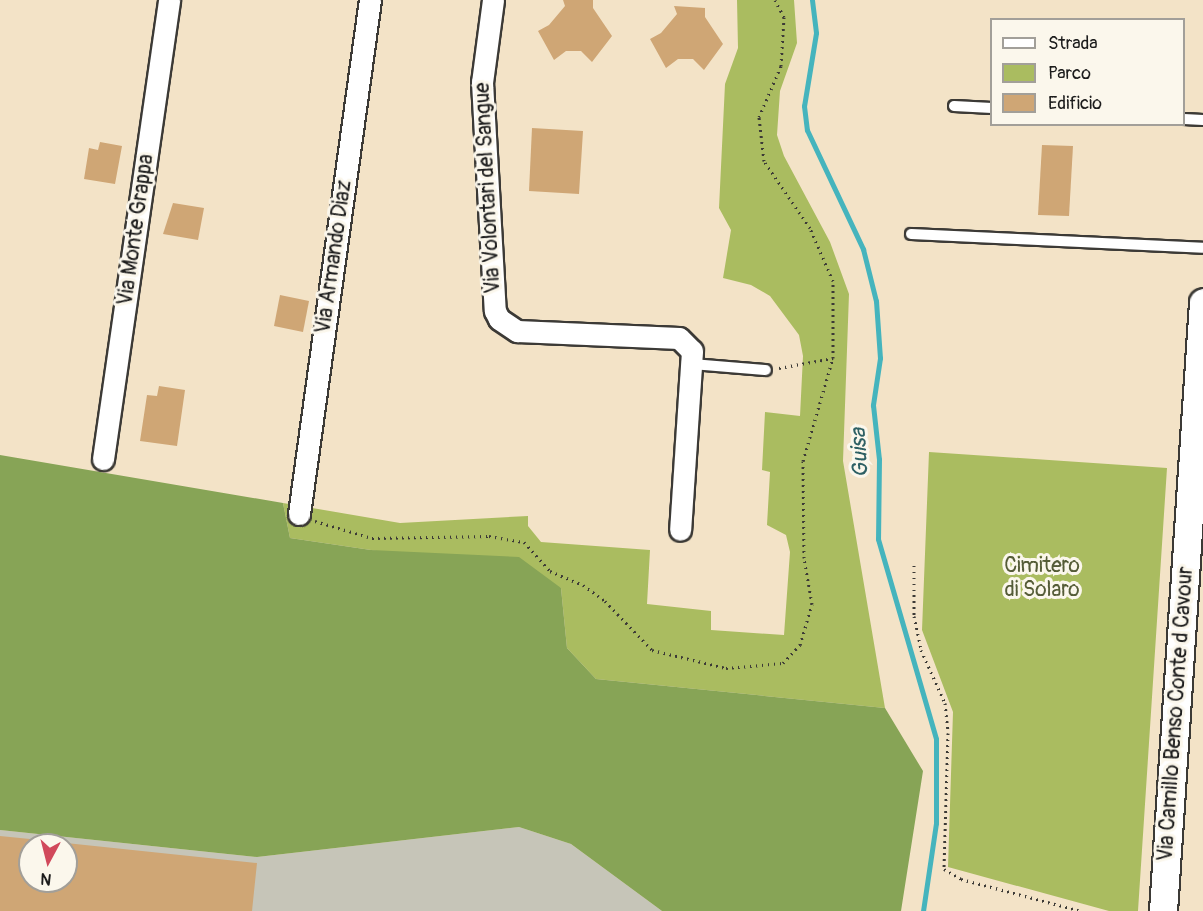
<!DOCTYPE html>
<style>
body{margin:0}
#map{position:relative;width:1203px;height:911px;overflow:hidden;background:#f3e3c7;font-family:Pangolin,sans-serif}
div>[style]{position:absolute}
.industrial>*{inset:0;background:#c6c5b8}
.green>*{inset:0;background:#aabc60}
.forest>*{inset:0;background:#87a456}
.stream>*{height:5px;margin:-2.5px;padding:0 2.5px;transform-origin:2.5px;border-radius:2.5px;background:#45b4bd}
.building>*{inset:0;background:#cfa675}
.path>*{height:3px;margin-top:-1.5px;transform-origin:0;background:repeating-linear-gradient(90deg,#3c3a36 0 1.5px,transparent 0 6px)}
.roads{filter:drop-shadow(2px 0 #3c3a36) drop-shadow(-2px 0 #3c3a36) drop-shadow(0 2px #3c3a36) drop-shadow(0 -2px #3c3a36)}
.service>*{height:10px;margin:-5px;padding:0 5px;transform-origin:5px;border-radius:5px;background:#fff}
.minor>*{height:21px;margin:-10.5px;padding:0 10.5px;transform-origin:10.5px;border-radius:10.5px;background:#fff}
.tertiary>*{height:27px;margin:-13.5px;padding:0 13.5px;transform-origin:13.5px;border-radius:13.5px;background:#fff}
span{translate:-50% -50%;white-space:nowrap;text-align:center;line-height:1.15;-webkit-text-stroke:6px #fbf7ec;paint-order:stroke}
.street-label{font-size:21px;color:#1c1c1c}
.park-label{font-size:21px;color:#555c37}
.water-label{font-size:22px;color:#2e6064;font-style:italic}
.legend{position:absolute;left:990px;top:18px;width:195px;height:108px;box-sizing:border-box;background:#fbf7ec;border:2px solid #a29f99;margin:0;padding:8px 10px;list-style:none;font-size:18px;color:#1c1c1c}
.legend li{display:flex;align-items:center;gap:12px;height:30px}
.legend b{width:30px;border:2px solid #a29f99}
.north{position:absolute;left:18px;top:833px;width:60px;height:60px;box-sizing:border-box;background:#fbf7ec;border:2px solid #a29f99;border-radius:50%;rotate:187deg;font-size:16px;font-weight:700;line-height:24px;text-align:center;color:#1c1c1c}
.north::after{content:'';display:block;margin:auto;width:21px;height:27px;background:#d1495b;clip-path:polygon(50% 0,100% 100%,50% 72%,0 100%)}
</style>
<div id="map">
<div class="industrial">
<div style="clip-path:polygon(evenodd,519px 827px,571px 844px,662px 911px,0 911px,0 830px,257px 857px,519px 827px,30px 845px,66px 845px,66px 881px,30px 881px,30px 845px)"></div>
</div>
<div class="green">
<div style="clip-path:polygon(737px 0,794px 0,797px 43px,780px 91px,777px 135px,784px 156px,830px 242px,849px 294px,843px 461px,885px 708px,596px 679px,567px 648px,561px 588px,371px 550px,290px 538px,283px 503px,400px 523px,528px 516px,528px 526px,541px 542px,650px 550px,647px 604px,711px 611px,711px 630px,784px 635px,790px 552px,786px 535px,767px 525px,770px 472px,762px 470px,765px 412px,800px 416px,803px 356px,799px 335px,770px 296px,751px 285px,723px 278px,731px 230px,719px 208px,725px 84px,738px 48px)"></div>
<div style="clip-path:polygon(929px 452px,1167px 468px,1138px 911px,1109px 911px,948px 867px,953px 712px,922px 630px)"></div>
</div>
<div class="forest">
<div style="clip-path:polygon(0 455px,283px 503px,290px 538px,371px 550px,519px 557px,561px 588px,567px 648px,596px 679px,885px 708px,923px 771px,901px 911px,662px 911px,571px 844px,519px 827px,257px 857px,0 830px)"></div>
</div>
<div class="stream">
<div style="left:812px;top:0;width:33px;rotate:83deg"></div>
<div style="left:816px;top:33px;width:74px;rotate:99.3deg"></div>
<div style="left:804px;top:106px;width:24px;rotate:83deg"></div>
<div style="left:807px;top:130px;width:132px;rotate:64.8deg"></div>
<div style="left:863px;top:249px;width:54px;rotate:76deg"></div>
<div style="left:876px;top:301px;width:57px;rotate:86deg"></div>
<div style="left:880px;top:358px;width:48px;rotate:98.5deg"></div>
<div style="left:873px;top:405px;width:54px;rotate:83.7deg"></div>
<div style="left:879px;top:459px;width:80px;rotate:90.7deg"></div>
<div style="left:878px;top:539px;width:208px;rotate:73.8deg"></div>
<div style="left:936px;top:739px;width:84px;rotate:90deg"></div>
<div style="left:936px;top:823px;width:89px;rotate:98.4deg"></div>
</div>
<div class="building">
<div style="clip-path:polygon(563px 0,593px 0,593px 8px,612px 36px,592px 62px,581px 51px,566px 51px,554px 60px,538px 31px,549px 25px,565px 6px)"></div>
<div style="clip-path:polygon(674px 6px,705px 8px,705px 17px,723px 44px,704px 70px,693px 59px,678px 59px,666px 68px,650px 39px,661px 33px,677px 14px)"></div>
<div style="clip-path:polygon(532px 128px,583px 131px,579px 194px,529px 191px)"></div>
<div style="clip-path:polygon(100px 142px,122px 146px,115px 184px,84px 179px,89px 148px,98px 150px)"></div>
<div style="clip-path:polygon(1042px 145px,1073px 146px,1069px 216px,1038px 215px)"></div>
<div style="clip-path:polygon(173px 203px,204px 208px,198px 240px,163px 234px)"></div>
<div style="clip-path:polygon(280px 295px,309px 301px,303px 332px,274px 326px)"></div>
<div style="clip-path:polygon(159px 386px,185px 390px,177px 446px,140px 441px,147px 395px,157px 396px)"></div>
<div style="clip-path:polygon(0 836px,30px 839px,30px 881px,66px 881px,66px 843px,257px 863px,252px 911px,0 911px)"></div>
</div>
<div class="path">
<div style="left:779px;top:368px;width:55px;rotate:-10.5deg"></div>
<div style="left:315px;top:521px;width:59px;rotate:16.6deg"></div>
<div style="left:372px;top:538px;width:117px;rotate:-1deg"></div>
<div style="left:489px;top:536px;width:36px;rotate:10deg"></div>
<div style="left:524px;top:542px;width:39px;rotate:48deg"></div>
<div style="left:550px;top:571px;width:36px;rotate:23deg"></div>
<div style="left:583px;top:585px;width:27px;rotate:36deg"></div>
<div style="left:605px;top:601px;width:68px;rotate:46.2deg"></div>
<div style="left:652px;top:650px;width:76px;rotate:13.7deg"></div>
<div style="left:726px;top:668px;width:57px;rotate:-5deg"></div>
<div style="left:783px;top:663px;width:25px;rotate:-47deg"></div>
<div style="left:800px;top:645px;width:43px;rotate:-73.7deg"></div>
<div style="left:812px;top:604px;width:47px;rotate:-99.9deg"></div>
<div style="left:804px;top:558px;width:97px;rotate:-90.6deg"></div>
<div style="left:803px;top:461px;width:107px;rotate:-73.8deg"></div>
<div style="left:833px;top:358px;width:77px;rotate:-90deg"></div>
<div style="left:833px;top:281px;width:58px;rotate:-113.5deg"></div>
<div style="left:810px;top:228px;width:81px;rotate:-124.5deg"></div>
<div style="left:764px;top:161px;width:44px;rotate:-96.5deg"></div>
<div style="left:759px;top:117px;width:56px;rotate:-66.7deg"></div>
<div style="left:781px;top:66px;width:49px;rotate:-86.5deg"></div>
<div style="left:784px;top:17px;width:19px;rotate:-118deg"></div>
<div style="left:914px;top:565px;width:51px;rotate:90deg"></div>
<div style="left:914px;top:616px;width:35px;rotate:78deg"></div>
<div style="left:921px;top:650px;width:58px;rotate:65.6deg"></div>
<div style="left:945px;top:703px;width:30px;rotate:84deg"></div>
<div style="left:948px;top:733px;width:136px;rotate:91.7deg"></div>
<div style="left:944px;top:869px;width:20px;rotate:30deg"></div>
<div style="left:961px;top:879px;width:124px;rotate:14.9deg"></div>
</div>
<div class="roads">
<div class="service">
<div style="left:954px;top:106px;width:38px;rotate:3deg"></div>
<div style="left:1184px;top:119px;width:19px;rotate:3deg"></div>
<div style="left:911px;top:234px;width:292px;rotate:2.7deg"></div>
<div style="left:691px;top:364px;width:75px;rotate:4.6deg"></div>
</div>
<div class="minor">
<div style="left:493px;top:0;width:83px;rotate:97.6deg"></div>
<div style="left:482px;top:82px;width:229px;rotate:86.8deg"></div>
<div style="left:495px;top:311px;width:9px;rotate:63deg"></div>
<div style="left:499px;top:319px;width:22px;rotate:34deg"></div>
<div style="left:517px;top:331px;width:162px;rotate:2.5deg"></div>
<div style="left:679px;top:338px;width:18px;rotate:45deg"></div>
<div style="left:692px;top:351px;width:179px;rotate:93.8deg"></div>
<div style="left:103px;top:459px;width:464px;rotate:-81.8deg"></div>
<div style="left:299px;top:514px;width:519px;rotate:-82.14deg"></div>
</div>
<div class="tertiary">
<div style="left:1163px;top:911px;width:610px;rotate:-86.24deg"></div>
</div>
</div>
<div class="street-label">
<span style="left:488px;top:188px;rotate:-93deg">Via Volontari del Sangue</span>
<span style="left:136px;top:230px;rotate:-82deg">Via Monte Grappa</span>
<span style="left:334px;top:257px;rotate:-82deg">Via Armando Diaz</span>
<span style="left:1176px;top:714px;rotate:-86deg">Via Camillo Benso Conte d Cavour</span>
</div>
<div class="park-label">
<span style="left:1042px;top:578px">Cimitero<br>di Solaro</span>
</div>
<div class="water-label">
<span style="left:860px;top:453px;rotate:-93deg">Guisa</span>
</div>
<ul class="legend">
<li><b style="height:8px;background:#fff"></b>Strada</li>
<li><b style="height:16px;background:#aabc60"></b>Parco</li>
<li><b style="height:16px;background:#cfa675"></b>Edificio</li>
</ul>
<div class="north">N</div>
</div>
